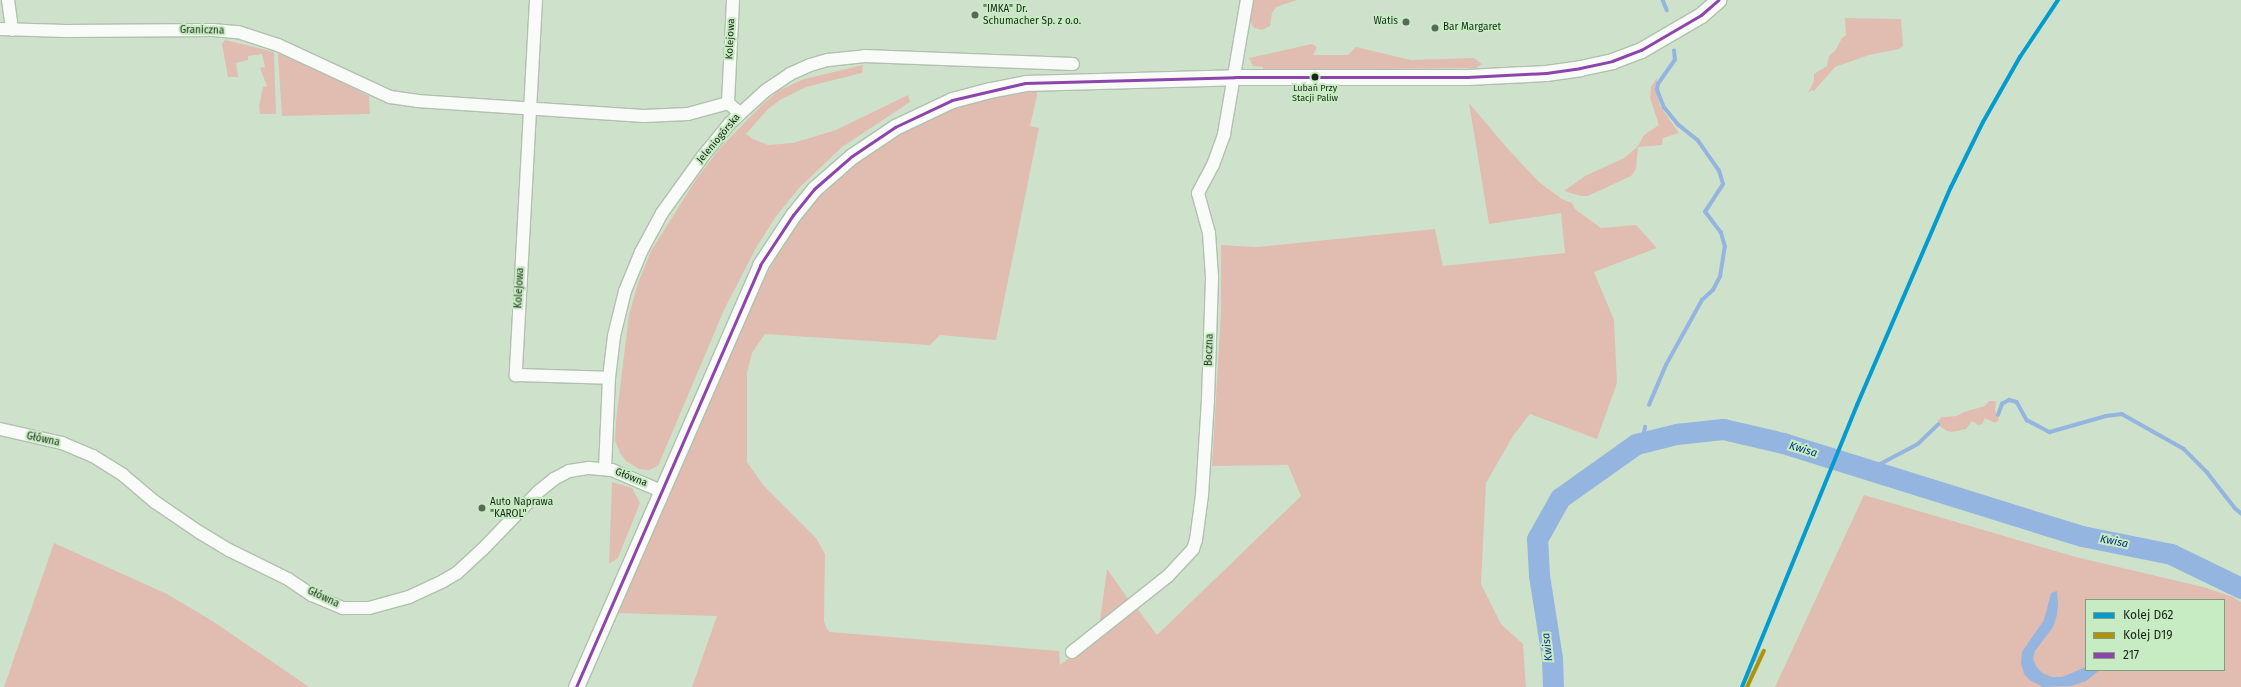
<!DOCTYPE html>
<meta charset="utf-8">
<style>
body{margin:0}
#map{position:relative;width:2241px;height:687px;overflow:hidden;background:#cee2cb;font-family:"Fira Sans",sans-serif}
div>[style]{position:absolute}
.green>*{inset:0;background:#e1bdb1}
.water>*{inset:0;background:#94b5df}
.stream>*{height:3.5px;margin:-1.75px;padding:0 1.75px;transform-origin:1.75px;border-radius:1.75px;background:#94b5df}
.river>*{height:21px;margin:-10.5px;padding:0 10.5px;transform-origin:10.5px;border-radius:10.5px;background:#94b5df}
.roads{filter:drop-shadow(1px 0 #b1c0ae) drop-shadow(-1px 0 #b1c0ae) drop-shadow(0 1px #b1c0ae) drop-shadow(0 -1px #b1c0ae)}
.minor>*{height:12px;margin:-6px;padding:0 6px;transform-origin:6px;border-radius:6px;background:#f8fbf7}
.major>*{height:15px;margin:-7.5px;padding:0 7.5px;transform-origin:7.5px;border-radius:7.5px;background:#f8fbf7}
.rail>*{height:4.5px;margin-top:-2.25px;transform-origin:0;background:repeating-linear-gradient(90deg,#c7ebc2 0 9px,#c6cbc4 0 18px);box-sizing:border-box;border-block:1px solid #c6cbc4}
.bus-1>*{height:3px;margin:-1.5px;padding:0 1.5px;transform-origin:1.5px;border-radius:1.5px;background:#8e44ad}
.rail-1>*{height:4px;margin:-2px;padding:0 2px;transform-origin:2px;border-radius:2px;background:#049bd0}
.rail-2>*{height:4px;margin:-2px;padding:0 2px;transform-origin:2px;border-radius:2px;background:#af9208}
.dots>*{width:11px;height:11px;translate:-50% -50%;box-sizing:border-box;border:2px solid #c7ebc2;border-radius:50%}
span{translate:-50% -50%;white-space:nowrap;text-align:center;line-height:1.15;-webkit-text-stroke:4px #c7ebc2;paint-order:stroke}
.bus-label{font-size:9px;color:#1a2718}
.poi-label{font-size:10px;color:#1a2718}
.left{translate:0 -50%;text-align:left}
.right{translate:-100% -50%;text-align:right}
.street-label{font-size:10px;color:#1a2718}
.water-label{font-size:11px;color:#063180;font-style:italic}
.legend{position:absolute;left:2085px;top:599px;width:140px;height:72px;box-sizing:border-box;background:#c7ebc2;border:1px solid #829d7e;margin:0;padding:5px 7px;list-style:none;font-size:12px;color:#1a2718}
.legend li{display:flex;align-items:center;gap:8px;height:20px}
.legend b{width:20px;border:1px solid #829d7e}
</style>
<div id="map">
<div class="green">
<div style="clip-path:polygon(1253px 0,1297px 0,1276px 7px,1272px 13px,1270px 26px,1262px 30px,1254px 28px,1250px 22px)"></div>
<div style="clip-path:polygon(1845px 18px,1901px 19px,1903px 46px,1899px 49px,1869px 55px,1835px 67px,1814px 91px,1812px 90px,1808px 93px,1814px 81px,1814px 74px,1827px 66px,1829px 56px,1835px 51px,1842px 38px,1846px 35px)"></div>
<div style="clip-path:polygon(225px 40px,274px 52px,276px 114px,260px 114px,259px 106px,263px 87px,267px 86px,260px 68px,265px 67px,262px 54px,248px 56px,248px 60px,236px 63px,238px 77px,228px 77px,222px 44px)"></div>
<div style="clip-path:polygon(1312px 44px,1317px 47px,1313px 55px,1348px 55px,1356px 47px,1411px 60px,1474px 58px,1482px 64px,1476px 68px,1263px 70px,1263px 67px,1253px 66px,1249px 58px)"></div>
<div style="clip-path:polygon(280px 52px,369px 96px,370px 114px,282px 116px,278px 55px)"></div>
<div style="clip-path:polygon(863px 65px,862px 73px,806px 87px,780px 100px,768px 109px,746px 134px,753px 139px,768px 145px,793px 143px,836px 130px,908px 95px,910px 102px,842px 147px,799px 188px,777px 215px,757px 246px,724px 310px,658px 466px,649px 470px,639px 469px,626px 461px,620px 453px,615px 440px,616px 421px,629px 315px,638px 283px,651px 251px,697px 178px,720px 148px,761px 106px,778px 91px,804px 79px)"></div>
<div style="clip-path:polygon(1657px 78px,1656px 90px,1660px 106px,1679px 133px,1663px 138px,1662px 145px,1638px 147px,1636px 169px,1631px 176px,1588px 196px,1581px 196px,1564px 191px,1585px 176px,1624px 158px,1638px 146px,1644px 135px,1659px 125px,1650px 98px,1651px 87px)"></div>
<div style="clip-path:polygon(1036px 89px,1037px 96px,1030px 126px,1039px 128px,996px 340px,940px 335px,930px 345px,765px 334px,752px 353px,747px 373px,747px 462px,763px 485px,816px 538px,825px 554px,824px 621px,827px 629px,830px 632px,1059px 651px,1060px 665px,1136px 607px,1157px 635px,1301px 496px,1288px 465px,1212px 466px,1221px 312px,1221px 245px,1257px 247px,1435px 229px,1443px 266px,1565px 253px,1561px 213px,1489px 224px,1469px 103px,1508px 149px,1539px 182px,1562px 199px,1572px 203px,1575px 209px,1601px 228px,1636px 225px,1657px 248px,1594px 272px,1614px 320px,1617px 383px,1597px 439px,1530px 414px,1513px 436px,1486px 483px,1481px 584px,1501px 624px,1523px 644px,1526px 687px,692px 687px,717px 616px,615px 613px,746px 315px,786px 237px,812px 204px,832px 183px,861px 158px,897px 134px,942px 112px,977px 99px)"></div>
<div style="clip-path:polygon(1989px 401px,1996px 401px,1995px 410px,1999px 420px,1995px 423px,1985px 418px,1982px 424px,1978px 425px,1972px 421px,1966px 429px,1952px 432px,1947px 431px,1938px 425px,1938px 420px,1942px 417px,1957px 416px,1964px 412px,1985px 406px)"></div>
<div style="clip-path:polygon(612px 482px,632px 488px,640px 503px,618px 558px,609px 564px)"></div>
<div style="clip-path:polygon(evenodd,1864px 495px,2076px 557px,2203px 587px,2233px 597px,2241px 602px,2241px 687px,1775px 687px,1864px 495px,2086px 600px,2224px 600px,2224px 670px,2086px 670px,2086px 600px)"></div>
<div style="clip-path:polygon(54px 543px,167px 594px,214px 622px,309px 687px,4px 687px)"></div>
<div style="clip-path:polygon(1107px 569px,1131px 603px,1099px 628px)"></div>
</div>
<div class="water">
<div style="clip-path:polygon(2057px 591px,2058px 605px,2057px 615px,2053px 627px,2035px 651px,2033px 659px,2036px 666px,2042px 673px,2052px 677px,2062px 677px,2086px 667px,2086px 670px,2100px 670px,2086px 681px,2071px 686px,2043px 687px,2031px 681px,2024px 674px,2021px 663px,2022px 652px,2044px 620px,2051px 593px)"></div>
</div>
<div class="stream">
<div style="left:1663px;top:0;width:11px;rotate:68deg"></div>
<div style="left:1649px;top:405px;width:43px;rotate:-67deg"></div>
<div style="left:1666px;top:365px;width:74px;rotate:-61deg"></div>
<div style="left:1702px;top:300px;width:15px;rotate:-42deg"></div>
<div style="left:1713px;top:290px;width:15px;rotate:-62deg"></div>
<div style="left:1720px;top:277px;width:30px;rotate:-81deg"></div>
<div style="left:1725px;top:247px;width:15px;rotate:-106deg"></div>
<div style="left:1721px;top:233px;width:26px;rotate:-127deg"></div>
<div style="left:1705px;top:212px;width:33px;rotate:-57deg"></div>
<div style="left:1723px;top:184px;width:14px;rotate:-107deg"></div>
<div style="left:1719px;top:171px;width:37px;rotate:-125deg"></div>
<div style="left:1698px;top:141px;width:26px;rotate:-141deg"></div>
<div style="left:1678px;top:125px;width:22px;rotate:-129deg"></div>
<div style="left:1664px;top:108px;width:19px;rotate:-111deg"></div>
<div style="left:1657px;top:90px;width:6px;rotate:-81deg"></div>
<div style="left:1658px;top:84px;width:29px;rotate:-55deg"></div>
<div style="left:1675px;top:60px;width:9px;rotate:-96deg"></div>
<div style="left:1998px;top:415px;width:12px;rotate:-70deg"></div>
<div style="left:2002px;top:404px;width:8px;rotate:-30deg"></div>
<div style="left:2009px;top:400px;width:8px;rotate:14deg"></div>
<div style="left:2017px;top:402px;width:21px;rotate:61deg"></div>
<div style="left:2027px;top:420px;width:26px;rotate:28deg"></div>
<div style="left:2050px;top:432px;width:58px;rotate:-15.9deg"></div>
<div style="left:2106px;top:416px;width:16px;rotate:-7deg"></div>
<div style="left:2122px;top:414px;width:71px;rotate:29.4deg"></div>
<div style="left:2184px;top:449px;width:33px;rotate:45deg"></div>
<div style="left:2207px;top:472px;width:46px;rotate:52.1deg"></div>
<div style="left:2235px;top:508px;width:8px;rotate:40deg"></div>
<div style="left:1642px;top:443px;width:16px;rotate:-79deg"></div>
<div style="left:1869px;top:470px;width:55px;rotate:-28deg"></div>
<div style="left:1918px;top:444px;width:28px;rotate:-44deg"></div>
</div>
<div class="river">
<div style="left:1553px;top:687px;width:29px;rotate:-92deg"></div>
<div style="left:1552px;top:658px;width:84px;rotate:-98.9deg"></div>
<div style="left:1539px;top:575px;width:36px;rotate:-93deg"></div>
<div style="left:1537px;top:539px;width:47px;rotate:-60.7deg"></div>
<div style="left:1560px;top:498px;width:93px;rotate:-35.4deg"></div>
<div style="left:1636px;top:444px;width:41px;rotate:-14deg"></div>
<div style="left:1676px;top:434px;width:47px;rotate:-6.1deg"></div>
<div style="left:1723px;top:429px;width:62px;rotate:13.1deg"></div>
<div style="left:1783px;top:443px;width:313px;rotate:17.3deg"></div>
<div style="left:2082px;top:536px;width:91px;rotate:11.4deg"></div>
<div style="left:2171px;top:554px;width:78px;rotate:25.9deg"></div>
</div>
<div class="roads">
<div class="minor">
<div style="left:8px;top:0;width:30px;rotate:82deg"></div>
<div style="left:536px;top:0;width:376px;rotate:93.1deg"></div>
<div style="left:516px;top:375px;width:93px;rotate:1.8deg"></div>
<div style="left:0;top:29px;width:66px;rotate:1.7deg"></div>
<div style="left:66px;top:31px;width:147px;rotate:-0.4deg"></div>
<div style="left:213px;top:30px;width:25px;rotate:5deg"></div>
<div style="left:238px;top:32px;width:42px;rotate:18deg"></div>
<div style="left:278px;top:45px;width:123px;rotate:24.9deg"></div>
<div style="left:390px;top:97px;width:27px;rotate:8deg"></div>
<div style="left:417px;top:101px;width:227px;rotate:3.8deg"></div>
<div style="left:644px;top:116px;width:44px;rotate:-2.6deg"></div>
<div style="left:688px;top:114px;width:41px;rotate:-15.4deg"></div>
<div style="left:728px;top:103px;width:16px;rotate:40deg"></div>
<div style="left:728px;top:103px;width:103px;rotate:-87.2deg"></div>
<div style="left:0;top:429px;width:64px;rotate:12.7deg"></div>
<div style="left:62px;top:443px;width:34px;rotate:23deg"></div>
<div style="left:93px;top:456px;width:36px;rotate:32deg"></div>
<div style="left:123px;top:475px;width:42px;rotate:40.2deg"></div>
<div style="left:155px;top:502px;width:53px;rotate:34.3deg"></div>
<div style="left:199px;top:532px;width:35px;rotate:31deg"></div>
<div style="left:229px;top:550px;width:66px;rotate:26.2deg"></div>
<div style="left:288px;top:579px;width:29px;rotate:34deg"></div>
<div style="left:312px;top:595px;width:34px;rotate:23deg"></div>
<div style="left:343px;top:608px;width:26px"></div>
<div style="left:369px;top:608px;width:41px;rotate:-15.4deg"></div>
<div style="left:409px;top:597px;width:38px;rotate:-25deg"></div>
<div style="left:443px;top:581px;width:16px;rotate:-30deg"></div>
<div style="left:457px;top:573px;width:34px;rotate:-43deg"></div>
<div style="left:482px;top:550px;width:81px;rotate:-46deg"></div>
<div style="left:538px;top:492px;width:21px;rotate:-39deg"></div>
<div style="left:554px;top:479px;width:17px;rotate:-28deg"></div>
<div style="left:569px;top:471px;width:20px;rotate:-9deg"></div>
<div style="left:589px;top:468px;width:23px;rotate:5deg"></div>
<div style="left:612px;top:470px;width:53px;rotate:23.2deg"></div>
<div style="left:605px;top:469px;width:91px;rotate:-87.5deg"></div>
<div style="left:609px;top:378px;width:42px;rotate:-83.2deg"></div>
<div style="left:614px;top:336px;width:46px;rotate:-76.3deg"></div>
<div style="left:625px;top:291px;width:42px;rotate:-67.7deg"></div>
<div style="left:641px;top:252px;width:44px;rotate:-61.7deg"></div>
<div style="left:662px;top:213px;width:70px;rotate:-54.3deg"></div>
<div style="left:703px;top:156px;width:43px;rotate:-50.7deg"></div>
<div style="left:730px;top:123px;width:47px;rotate:-42.4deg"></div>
<div style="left:765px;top:91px;width:30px;rotate:-34deg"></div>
<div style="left:790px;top:74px;width:22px;rotate:-24deg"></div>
<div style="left:810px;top:65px;width:19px;rotate:-16deg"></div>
<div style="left:828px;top:60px;width:37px;rotate:-6deg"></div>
<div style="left:865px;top:56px;width:208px;rotate:2.2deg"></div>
<div style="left:1072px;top:652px;width:122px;rotate:-38.4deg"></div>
<div style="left:1168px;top:576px;width:37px;rotate:-47deg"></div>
<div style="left:1193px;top:549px;width:9px;rotate:-72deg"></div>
<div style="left:1196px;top:540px;width:45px;rotate:-82.4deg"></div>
<div style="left:1202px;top:495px;width:96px;rotate:-86.4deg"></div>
<div style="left:1208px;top:399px;width:122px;rotate:-88.1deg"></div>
<div style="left:1212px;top:277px;width:44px;rotate:-93.9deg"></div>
<div style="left:1209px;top:233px;width:41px;rotate:-105.4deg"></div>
<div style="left:1198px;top:193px;width:32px;rotate:-62deg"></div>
<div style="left:1213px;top:165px;width:33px;rotate:-70deg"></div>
<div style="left:1224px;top:134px;width:136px;rotate:-80.3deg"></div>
</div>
<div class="major">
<div style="left:576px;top:687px;width:460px;rotate:-66.4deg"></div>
<div style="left:760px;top:265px;width:60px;rotate:-56.6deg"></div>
<div style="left:793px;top:215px;width:33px;rotate:-51deg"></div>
<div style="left:814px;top:189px;width:50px;rotate:-41deg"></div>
<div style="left:852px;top:156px;width:52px;rotate:-34deg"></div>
<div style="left:895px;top:127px;width:63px;rotate:-25.3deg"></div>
<div style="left:952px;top:100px;width:39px;rotate:-15deg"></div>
<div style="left:990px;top:90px;width:36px;rotate:-11deg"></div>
<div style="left:1025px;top:83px;width:210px;rotate:-1.6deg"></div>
<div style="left:1235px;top:77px;width:232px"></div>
<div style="left:1467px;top:77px;width:79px;rotate:-2.9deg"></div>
<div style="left:1546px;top:73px;width:34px;rotate:-8deg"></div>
<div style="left:1580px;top:68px;width:33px;rotate:-12deg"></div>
<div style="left:1612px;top:61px;width:31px;rotate:-21deg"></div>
<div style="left:1641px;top:50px;width:69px;rotate:-30.3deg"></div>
<div style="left:1701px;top:15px;width:23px;rotate:-41deg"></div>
</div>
</div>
<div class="rail">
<div style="left:1745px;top:687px;width:40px;rotate:-69.8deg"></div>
</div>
<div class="bus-1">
<div style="left:576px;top:687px;width:460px;rotate:-66.4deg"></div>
<div style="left:760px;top:265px;width:60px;rotate:-56.6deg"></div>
<div style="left:793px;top:215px;width:33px;rotate:-51deg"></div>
<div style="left:814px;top:189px;width:50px;rotate:-41deg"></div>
<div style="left:852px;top:156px;width:52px;rotate:-34deg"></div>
<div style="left:895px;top:127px;width:63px;rotate:-25.3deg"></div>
<div style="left:952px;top:100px;width:75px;rotate:-13.1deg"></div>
<div style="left:1025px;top:83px;width:210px;rotate:-1.6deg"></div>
<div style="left:1235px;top:77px;width:232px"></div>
<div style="left:1467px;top:77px;width:79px;rotate:-2.9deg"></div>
<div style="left:1546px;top:73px;width:34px;rotate:-8deg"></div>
<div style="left:1580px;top:68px;width:33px;rotate:-12deg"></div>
<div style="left:1612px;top:61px;width:31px;rotate:-21deg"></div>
<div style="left:1641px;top:50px;width:69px;rotate:-30.3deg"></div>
<div style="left:1701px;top:15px;width:23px;rotate:-41deg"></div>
</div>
<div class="rail-1">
<div style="left:1742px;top:687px;width:305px;rotate:-67.8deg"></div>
<div style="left:1857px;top:405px;width:237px;rotate:-66.7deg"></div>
<div style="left:1951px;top:187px;width:72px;rotate:-63.8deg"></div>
<div style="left:1983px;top:122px;width:75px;rotate:-60.4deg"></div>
<div style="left:2020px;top:57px;width:69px;rotate:-56.3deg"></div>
</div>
<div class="rail-2">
<div style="left:1747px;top:687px;width:40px;rotate:-65deg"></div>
</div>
<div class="dots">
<div style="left:975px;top:15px;background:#596857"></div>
<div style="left:1406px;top:22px;background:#596857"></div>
<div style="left:1435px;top:28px;background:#596857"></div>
<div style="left:1315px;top:77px;background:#1a2718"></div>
<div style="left:482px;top:508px;background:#596857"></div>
</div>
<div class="bus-label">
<span style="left:1315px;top:93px">Lubań Przy<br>Stacji Paliw</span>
</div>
<div class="poi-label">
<span class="left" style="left:983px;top:15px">"IMKA" Dr.<br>Schumacher Sp. z o.o.</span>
<span class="right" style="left:1398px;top:22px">Watis</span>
<span class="left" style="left:1443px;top:28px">Bar Margaret</span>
<span class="left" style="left:490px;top:508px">Auto Naprawa<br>"KAROL"</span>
</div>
<div class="street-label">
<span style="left:202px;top:31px;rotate:1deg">Graniczna</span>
<span style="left:731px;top:39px;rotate:-87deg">Kolejowa</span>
<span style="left:719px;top:139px;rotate:-50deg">Jeleniogórska</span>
<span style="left:520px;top:288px;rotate:-87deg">Kolejowa</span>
<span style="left:1210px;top:350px;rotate:-88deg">Boczna</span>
<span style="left:43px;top:440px;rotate:12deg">Główna</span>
<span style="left:631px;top:478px;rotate:22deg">Główna</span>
<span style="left:323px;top:598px;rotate:25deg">Główna</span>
</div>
<div class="water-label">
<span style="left:1803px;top:450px;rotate:17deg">Kwisa</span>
<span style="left:2114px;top:542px;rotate:11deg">Kwisa</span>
<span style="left:1548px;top:647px;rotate:-96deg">Kwisa</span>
</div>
<ul class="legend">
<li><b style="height:5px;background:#049bd0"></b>Kolej D62</li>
<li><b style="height:5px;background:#af9208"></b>Kolej D19</li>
<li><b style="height:5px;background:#8e44ad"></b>217</li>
</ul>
</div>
